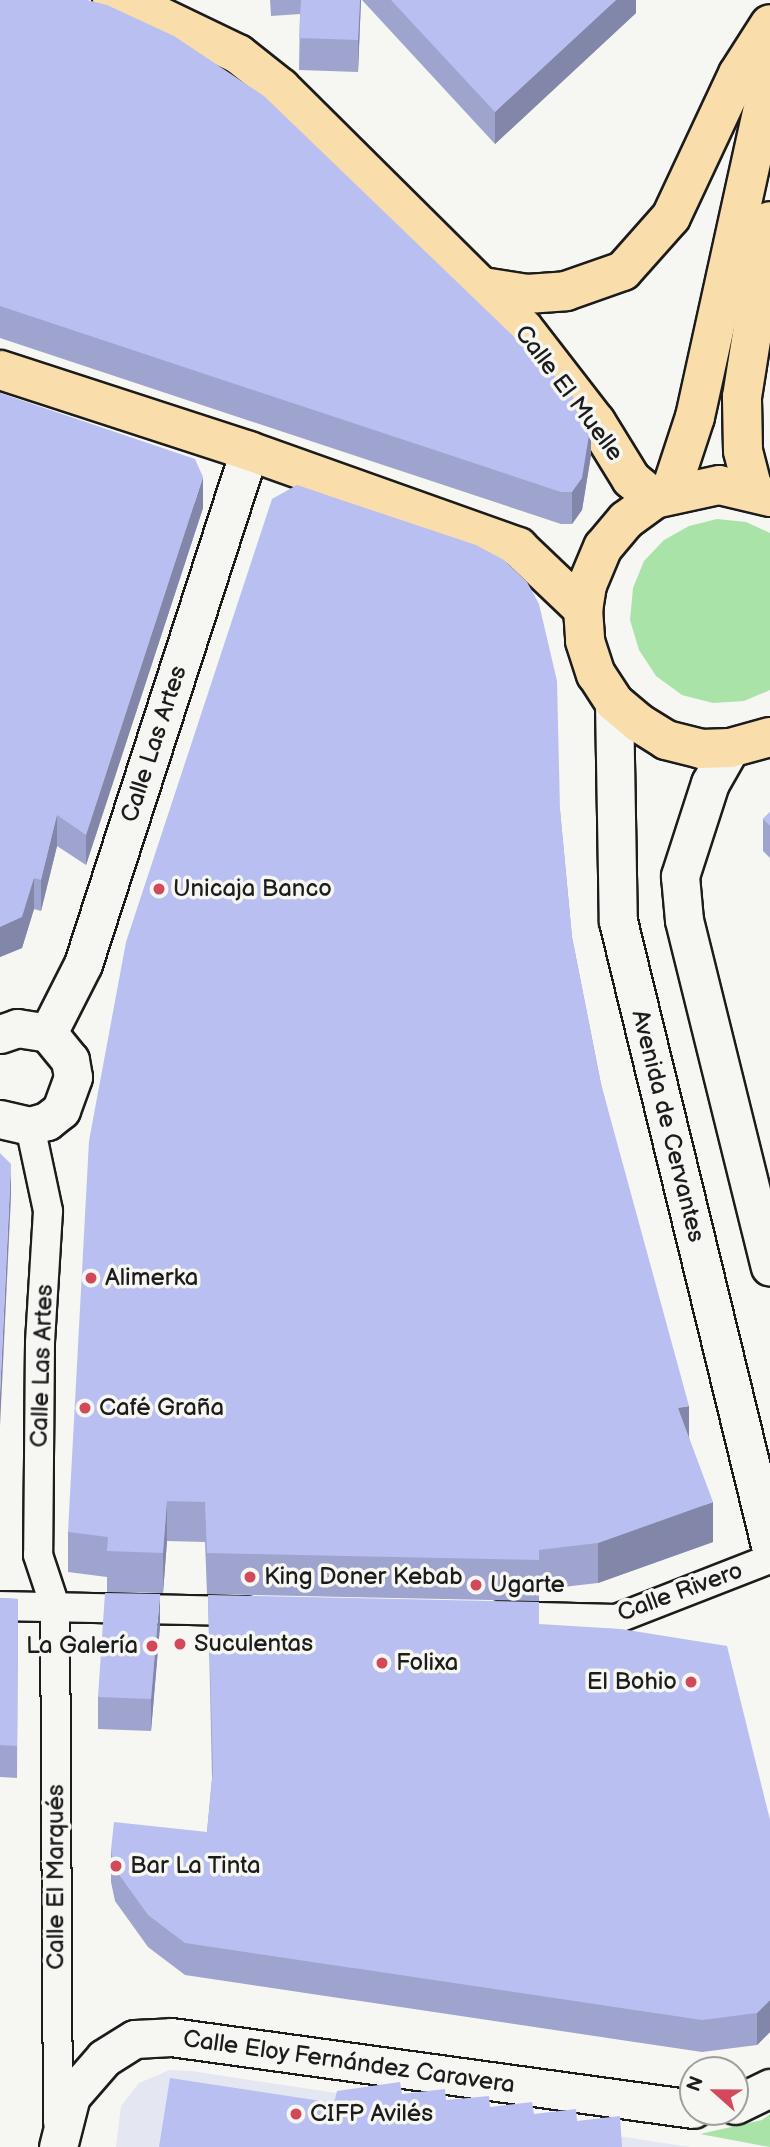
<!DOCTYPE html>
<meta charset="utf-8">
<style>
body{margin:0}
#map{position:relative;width:770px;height:2147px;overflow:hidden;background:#f6f6f2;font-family:"Balsamiq Sans",sans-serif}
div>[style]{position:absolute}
.built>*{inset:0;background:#e4e6f1}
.green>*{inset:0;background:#aae3a7}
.roads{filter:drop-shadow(2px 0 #1c1c1c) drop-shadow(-2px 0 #1c1c1c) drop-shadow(0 2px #1c1c1c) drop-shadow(0 -2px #1c1c1c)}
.pedestrian>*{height:28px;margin:-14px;padding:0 14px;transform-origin:14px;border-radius:14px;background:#f6f6f2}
.minor>*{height:37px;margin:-18.5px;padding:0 18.5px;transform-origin:18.5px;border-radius:18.5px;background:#f6f6f2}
.primary>*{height:38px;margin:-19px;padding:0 19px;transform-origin:19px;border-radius:19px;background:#f9deab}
.trunk>*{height:38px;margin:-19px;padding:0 19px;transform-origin:19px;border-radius:19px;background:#f9deab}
.wall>*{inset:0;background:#9fa4ce}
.shaded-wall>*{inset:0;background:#8286a8}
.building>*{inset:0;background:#b9bff0}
.dots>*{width:19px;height:19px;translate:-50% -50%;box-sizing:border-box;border:4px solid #f6f6f2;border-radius:50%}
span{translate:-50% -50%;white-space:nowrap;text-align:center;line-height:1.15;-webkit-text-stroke:7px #f6f6f2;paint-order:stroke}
.street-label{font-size:24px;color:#1c1c1c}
.poi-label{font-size:24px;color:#1c1c1c}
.left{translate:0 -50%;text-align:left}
.right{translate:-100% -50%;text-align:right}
.north{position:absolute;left:679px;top:2056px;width:70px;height:70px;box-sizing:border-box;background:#f6f6f2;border:2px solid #9f9f9c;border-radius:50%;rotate:291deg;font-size:19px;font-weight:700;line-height:28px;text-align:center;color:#1c1c1c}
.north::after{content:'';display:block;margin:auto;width:24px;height:32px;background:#d1495b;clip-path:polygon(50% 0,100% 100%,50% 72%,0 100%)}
</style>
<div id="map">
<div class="built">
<div style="clip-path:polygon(170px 2070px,191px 2071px,690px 2147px,116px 2147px,121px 2106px,139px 2083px)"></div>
</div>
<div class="green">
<div style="clip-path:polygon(717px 519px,746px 522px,770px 533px,770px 690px,744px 701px,713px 703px,682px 695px,656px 676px,639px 650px,630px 620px,633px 588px,644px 561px,664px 540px,689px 526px)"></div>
<div style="clip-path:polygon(770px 2114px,770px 2147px,700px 2134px,762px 2120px)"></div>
</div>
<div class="roads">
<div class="pedestrian">
<div style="left:30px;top:1126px;width:87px;rotate:78deg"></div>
<div style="left:48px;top:1211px;width:132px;rotate:93.5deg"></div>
<div style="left:40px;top:1343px;width:212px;rotate:90.5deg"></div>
<div style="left:38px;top:1555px;width:54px;rotate:71.6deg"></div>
<div style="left:55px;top:1606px;width:516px;rotate:89.67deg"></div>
<div style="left:0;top:1606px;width:246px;rotate:1.2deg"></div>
<div style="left:500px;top:1616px;width:116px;rotate:1.5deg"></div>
<div style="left:616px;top:1619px;width:165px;rotate:-21.3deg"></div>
</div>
<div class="minor">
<div style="left:614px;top:702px;width:219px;rotate:89deg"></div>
<div style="left:618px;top:921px;width:642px;rotate:76.31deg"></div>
<div style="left:730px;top:748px;width:40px;rotate:119.7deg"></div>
<div style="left:710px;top:783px;width:98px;rotate:107.9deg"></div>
<div style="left:680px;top:876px;width:44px;rotate:84.8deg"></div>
<div style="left:684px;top:920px;width:357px;rotate:76.1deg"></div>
<div style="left:48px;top:1033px;width:77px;rotate:-63.1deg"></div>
<div style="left:83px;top:964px;width:539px;rotate:-72.07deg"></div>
<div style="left:0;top:1034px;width:18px;rotate:-19deg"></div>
<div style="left:17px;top:1028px;width:31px;rotate:9deg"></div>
<div style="left:48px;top:1033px;width:35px;rotate:51deg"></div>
<div style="left:70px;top:1060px;width:17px;rotate:80deg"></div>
<div style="left:73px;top:1077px;width:35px;rotate:110deg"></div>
<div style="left:61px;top:1110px;width:18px;rotate:142deg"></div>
<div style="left:47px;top:1121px;width:18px;rotate:164deg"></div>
<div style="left:30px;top:1126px;width:31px;rotate:-167deg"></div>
<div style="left:735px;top:2105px;width:39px;rotate:-26deg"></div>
<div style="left:58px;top:2147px;width:53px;rotate:-75.7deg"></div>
<div style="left:71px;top:2096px;width:50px;rotate:-49deg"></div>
<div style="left:104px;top:2058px;width:36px;rotate:-32deg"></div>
<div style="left:135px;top:2039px;width:36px;rotate:-3deg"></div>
<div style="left:171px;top:2037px;width:527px;rotate:7.85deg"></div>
</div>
<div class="primary">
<div style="left:112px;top:0;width:47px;rotate:18.4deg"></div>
<div style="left:157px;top:15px;width:90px;rotate:25.7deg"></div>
<div style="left:238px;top:54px;width:55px;rotate:38.3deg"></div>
<div style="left:281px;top:88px;width:341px;rotate:44.8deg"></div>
<div style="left:523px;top:328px;width:119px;rotate:52.2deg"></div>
<div style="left:596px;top:422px;width:67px;rotate:58.4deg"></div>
<div style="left:631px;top:479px;width:31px;rotate:40deg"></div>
<div style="left:483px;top:287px;width:45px;rotate:9deg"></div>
<div style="left:527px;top:294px;width:39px;rotate:-4deg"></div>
<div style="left:566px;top:291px;width:60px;rotate:-19.3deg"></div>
<div style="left:623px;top:271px;width:72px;rotate:-48.4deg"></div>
<div style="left:671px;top:217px;width:158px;rotate:-64.9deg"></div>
<div style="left:738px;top:74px;width:59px;rotate:-57.4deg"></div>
<div style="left:0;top:370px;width:262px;rotate:18deg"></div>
<div style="left:249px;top:451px;width:286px;rotate:19.6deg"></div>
<div style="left:518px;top:547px;width:90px;rotate:43.6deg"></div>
<div style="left:770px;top:497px;width:52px;rotate:-166.8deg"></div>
<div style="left:719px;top:485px;width:66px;rotate:167.7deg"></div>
<div style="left:655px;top:499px;width:36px;rotate:144deg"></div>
<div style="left:626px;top:520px;width:35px;rotate:130deg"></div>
<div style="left:603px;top:547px;width:41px;rotate:112.8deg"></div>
<div style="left:587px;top:585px;width:24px;rotate:99deg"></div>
<div style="left:583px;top:609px;width:32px;rotate:86deg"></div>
<div style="left:585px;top:641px;width:35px;rotate:72deg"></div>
<div style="left:596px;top:674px;width:33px;rotate:57deg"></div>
<div style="left:614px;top:702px;width:33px;rotate:40deg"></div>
<div style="left:639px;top:723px;width:32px;rotate:32deg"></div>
<div style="left:666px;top:740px;width:36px;rotate:14deg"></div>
<div style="left:701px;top:749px;width:29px;rotate:-2deg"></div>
<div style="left:730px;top:748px;width:41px;rotate:-15.4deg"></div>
</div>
<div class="trunk">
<div style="left:753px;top:490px;width:40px;rotate:-104.4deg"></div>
<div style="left:743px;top:451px;width:54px;rotate:-91.1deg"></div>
<div style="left:742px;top:397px;width:178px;rotate:-81deg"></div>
<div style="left:670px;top:493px;width:80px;rotate:-71.8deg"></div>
<div style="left:695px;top:417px;width:348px;rotate:-77.6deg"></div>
</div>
</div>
<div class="wall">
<div style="clip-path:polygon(0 0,591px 455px,582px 510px,572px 524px,561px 524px,0 338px)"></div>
<div style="clip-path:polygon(270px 0,361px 0,358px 72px,299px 70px,300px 14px,271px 16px)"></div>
<div style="clip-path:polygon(362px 0,636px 0,636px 13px,495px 144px)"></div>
<div style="clip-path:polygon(0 393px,203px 508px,86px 865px,57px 846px,41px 911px,34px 909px,22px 948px,0 957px)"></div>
<div style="clip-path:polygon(560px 810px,572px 937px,601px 1084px,689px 1437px,713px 1542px,598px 1583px,539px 1590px,539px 1601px,207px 1594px,205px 1542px,167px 1541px,163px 1593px,107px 1592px,107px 1577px,68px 1572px,68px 1532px)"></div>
<div style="clip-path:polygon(770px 812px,770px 858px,763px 851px,763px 819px)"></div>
<div style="clip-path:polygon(208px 1595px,539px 1625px,770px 1820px,770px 2032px,757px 2045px,702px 2052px,185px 1975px,148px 1947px,115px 1901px,111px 1882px,111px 1850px,207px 1832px,212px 1778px)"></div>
<div style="clip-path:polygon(0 1598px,18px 1599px,17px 1778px,0 1777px)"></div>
<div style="clip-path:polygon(160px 1626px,151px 1731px,98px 1729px,98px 1697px)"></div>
</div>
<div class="shaded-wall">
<div style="clip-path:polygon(360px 0,361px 0,358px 72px,358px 40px)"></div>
<div style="clip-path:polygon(616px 0,636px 0,636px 13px,495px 144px,495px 112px)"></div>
<div style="clip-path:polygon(591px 423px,591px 455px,582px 510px,572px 524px,572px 492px)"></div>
<div style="clip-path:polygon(203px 477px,203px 508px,86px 865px,86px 835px)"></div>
<div style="clip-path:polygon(57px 815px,57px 846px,41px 911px,41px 880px)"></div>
<div style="clip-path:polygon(34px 878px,34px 909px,22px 948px,0 957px,0 927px)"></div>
<div style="clip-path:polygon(11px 1164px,11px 1196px,0 1426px,0 1394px)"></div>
<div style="clip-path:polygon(689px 1406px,689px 1446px,678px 1408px)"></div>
<div style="clip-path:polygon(167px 1501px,167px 1541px,163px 1593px,163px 1553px)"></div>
<div style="clip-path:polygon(713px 1502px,713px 1542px,598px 1583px,598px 1543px)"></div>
<div style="clip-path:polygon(160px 1594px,160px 1626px,151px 1731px,151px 1699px)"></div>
<div style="clip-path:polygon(770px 2000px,770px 2032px,757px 2045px,757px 2013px)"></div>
</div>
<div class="building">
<div style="clip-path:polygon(0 0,87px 0,107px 5px,174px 36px,264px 96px,566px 387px,591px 423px,582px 478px,572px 492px,561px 492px,0 306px)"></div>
<div style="clip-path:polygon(301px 0,360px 0,358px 40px,299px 38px)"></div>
<div style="clip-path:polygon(391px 0,616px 0,495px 112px)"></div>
<div style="clip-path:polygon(0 393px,195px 459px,203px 477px,86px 835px,57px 815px,41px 880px,34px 878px,22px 917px,0 927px)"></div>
<div style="clip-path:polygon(297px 485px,476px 545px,504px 560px,527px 582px,539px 604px,557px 681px,560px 810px,572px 937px,601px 1084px,689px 1406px,678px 1408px,713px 1502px,598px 1543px,539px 1550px,539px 1560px,207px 1553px,205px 1502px,167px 1501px,163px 1553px,107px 1551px,108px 1537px,68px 1532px,89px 1141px,126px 942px,272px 499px)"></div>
<div style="clip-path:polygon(770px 812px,770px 826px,763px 819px)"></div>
<div style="clip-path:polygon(0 1153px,11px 1164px,0 1394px)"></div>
<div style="clip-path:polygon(105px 1593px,160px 1594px,151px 1699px,98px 1697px)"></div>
<div style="clip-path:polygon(208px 1595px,539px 1602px,539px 1624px,621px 1629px,727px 1646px,770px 1820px,770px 2000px,757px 2013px,702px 2020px,185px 1943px,148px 1915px,115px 1869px,111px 1850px,114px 1822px,207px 1832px,213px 1771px)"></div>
<div style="clip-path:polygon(0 1598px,18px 1599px,17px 1746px,0 1745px)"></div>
<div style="clip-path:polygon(170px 2078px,334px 2103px,337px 2091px,400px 2082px,402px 2094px,445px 2089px,446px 2100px,489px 2096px,490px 2107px,532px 2102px,534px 2114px,576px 2109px,577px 2121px,620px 2116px,622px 2147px,159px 2147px)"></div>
</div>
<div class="dots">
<div style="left:159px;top:889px;background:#d1495b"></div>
<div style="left:91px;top:1278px;background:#d1495b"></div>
<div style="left:85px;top:1408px;background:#d1495b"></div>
<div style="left:250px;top:1577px;background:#d1495b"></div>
<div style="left:476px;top:1585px;background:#d1495b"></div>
<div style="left:180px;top:1644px;background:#d1495b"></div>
<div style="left:152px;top:1646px;background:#d1495b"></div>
<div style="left:382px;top:1663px;background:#d1495b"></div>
<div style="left:691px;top:1682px;background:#d1495b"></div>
<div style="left:116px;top:1866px;background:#d1495b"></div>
<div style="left:296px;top:2114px;background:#d1495b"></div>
</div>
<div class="street-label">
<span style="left:569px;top:393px;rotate:53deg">Calle El Muelle</span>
<span style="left:154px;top:744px;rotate:-72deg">Calle Las Artes</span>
<span style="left:668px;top:1126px;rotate:76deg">Avenida de Cervantes</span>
<span style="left:42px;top:1366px;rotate:-88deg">Calle Las Artes</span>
<span style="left:680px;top:1592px;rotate:-20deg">Calle Rivero</span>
<span style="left:56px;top:1877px;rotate:-90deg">Calle El Marqués</span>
<span style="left:349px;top:2062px;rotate:8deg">Calle Eloy Fernández Caravera</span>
</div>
<div class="poi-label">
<span class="left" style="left:173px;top:889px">Unicaja Banco</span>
<span class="left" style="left:105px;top:1278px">Alimerka</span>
<span class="left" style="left:99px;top:1408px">Café Graña</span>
<span class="left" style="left:264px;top:1577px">King Doner Kebab</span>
<span class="left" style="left:490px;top:1585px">Ugarte</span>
<span class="left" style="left:194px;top:1644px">Suculentas</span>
<span class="right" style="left:138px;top:1646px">La Galería</span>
<span class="left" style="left:396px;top:1663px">Folixa</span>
<span class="right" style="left:677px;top:1682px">El Bohio</span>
<span class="left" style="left:130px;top:1866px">Bar La Tinta</span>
<span class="left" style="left:310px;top:2114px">CIFP Avilés</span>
</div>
<div class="north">N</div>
</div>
